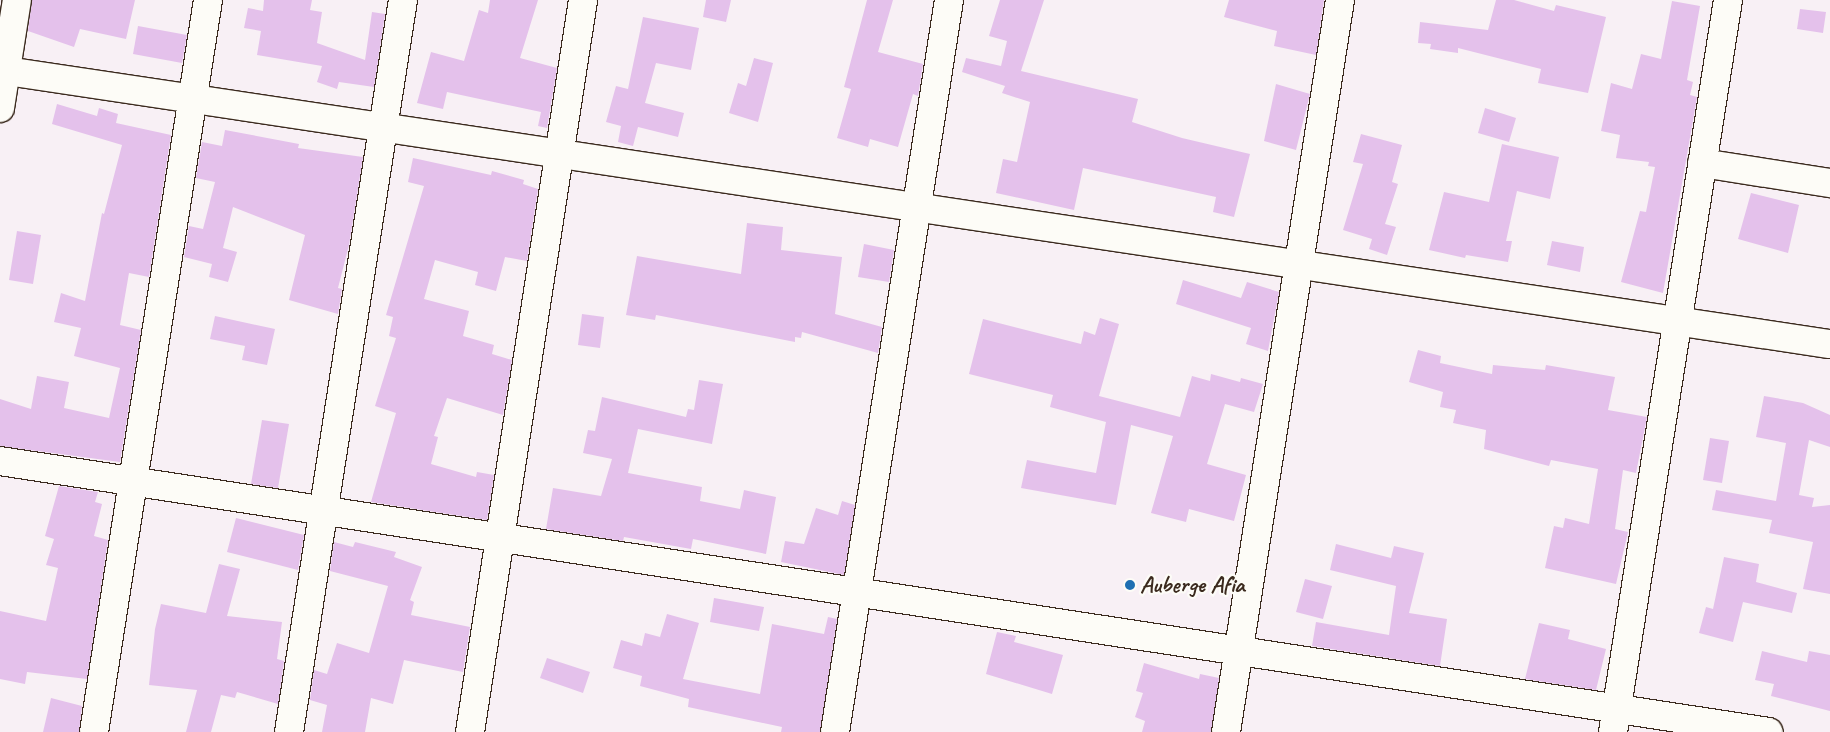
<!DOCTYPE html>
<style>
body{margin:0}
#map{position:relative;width:1830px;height:732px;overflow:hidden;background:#f8f0f5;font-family:Caveat,sans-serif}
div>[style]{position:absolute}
.building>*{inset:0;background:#e4c1eb}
.roads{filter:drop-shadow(1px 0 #3b2a1e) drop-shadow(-1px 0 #3b2a1e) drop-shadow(0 1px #3b2a1e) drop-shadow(0 -1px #3b2a1e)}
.minor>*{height:28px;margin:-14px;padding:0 14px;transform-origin:14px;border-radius:14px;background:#fdfcf7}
.dots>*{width:14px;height:14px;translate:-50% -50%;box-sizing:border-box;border:2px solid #fdfcf7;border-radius:50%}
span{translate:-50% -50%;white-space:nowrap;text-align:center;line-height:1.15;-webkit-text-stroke:4.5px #fdfcf7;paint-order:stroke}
.poi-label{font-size:24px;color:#3b2a1e;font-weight:700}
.left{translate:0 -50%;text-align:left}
</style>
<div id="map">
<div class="building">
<div style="clip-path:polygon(32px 0,135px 0,126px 39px,80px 29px,74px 47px,28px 31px)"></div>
<div style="clip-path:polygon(264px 0,312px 0,310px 10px,322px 12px,317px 43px,365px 60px,372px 12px,385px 14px,374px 87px,339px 82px,337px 89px,317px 82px,322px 66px,257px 55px,261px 31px,244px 28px,248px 8px,263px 11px)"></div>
<div style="clip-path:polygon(490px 0,538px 0,520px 58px,557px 68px,547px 128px,538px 126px,541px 112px,447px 92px,443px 109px,417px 103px,431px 52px,464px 61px,479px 10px,488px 13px)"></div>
<div style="clip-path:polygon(706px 0,731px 0,726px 22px,703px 17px)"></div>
<div style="clip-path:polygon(867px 0,893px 0,878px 52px,923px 64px,918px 96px,913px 94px,898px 147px,870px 139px,868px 147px,837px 138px,851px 89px,844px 87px)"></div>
<div style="clip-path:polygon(1000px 0,1044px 0,1021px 71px,1138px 99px,1132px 122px,1182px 138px,1250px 154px,1234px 217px,1213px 212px,1216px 197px,1083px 168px,1074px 210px,996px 193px,1003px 159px,1017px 162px,1030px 102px,1002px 93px,1005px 86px,962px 72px,966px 58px,1001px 66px,1007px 41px,989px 36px)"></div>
<div style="clip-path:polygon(1229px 0,1324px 0,1316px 55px,1274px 46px,1277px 31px,1224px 17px)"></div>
<div style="clip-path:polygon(1496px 0,1514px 0,1554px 11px,1556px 5px,1606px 17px,1588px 93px,1538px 83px,1541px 69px,1458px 48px,1458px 53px,1430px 49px,1431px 44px,1418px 43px,1420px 22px,1488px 30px)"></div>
<div style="clip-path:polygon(1672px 1px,1700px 6px,1687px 80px,1693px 82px,1690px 95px,1697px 97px,1663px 293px,1621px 282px,1640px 211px,1646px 212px,1655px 167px,1648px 166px,1649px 162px,1616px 158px,1620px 135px,1601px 131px,1611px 83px,1632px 89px,1641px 54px,1661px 59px)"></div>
<div style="clip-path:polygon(1800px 9px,1826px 12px,1823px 33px,1797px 29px)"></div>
<div style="clip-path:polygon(643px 17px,699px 28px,691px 70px,656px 63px,645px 103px,684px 113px,678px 137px,638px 127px,633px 146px,618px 142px,621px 126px,606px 122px,616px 86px,628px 89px)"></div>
<div style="clip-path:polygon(138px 26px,187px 35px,182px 63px,133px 54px)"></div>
<div style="clip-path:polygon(754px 58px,773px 63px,758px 122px,729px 113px,738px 83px,746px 86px)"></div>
<div style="clip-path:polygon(1276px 84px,1310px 94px,1296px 150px,1264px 141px)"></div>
<div style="clip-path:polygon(57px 104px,97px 116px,99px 108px,118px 114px,116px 123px,171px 135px,149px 277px,129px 273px,120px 325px,141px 330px,120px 462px,0 446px,0 399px,31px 409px,37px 376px,69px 382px,64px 408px,109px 418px,120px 368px,74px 356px,81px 328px,54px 322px,61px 293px,85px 301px,102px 213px,104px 214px,122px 145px,52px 124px)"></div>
<div style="clip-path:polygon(1485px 108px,1516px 118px,1509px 142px,1478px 133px)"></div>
<div style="clip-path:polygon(225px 130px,299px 144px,298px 148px,363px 157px,349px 245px,338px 288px,342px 289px,338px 314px,289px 300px,305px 235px,233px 207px,223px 248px,237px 252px,228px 282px,209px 277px,212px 264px,184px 257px,189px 226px,203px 229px,215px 182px,196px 178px,202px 142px,222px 146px)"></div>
<div style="clip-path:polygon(1361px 134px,1402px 145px,1392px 182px,1398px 184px,1385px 224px,1396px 227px,1387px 255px,1369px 249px,1372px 239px,1343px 230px,1363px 164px,1353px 162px)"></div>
<div style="clip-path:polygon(1502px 144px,1559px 157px,1550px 199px,1517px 191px,1506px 241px,1512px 241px,1508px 262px,1466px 255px,1465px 258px,1429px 250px,1444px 192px,1489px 202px)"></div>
<div style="clip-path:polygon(413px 158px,491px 175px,492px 171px,524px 180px,523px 184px,538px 189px,527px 261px,505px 257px,496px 291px,475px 285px,478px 272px,435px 260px,424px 299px,469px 311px,463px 336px,494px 345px,492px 354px,512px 360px,503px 415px,447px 398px,434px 436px,438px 437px,431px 464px,476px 477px,477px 472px,494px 475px,487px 520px,371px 502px,396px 413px,375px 406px,396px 338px,389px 336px,393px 317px,386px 315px,424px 186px,408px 182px)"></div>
<div style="clip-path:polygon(1751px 193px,1799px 205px,1788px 253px,1738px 239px)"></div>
<div style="clip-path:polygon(747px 223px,783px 227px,781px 250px,842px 257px,835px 314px,882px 327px,878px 353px,802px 332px,801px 338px,795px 337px,795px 342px,656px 315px,655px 320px,626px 315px,637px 256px,741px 274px)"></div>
<div style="clip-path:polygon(17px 231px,41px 235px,33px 284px,9px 280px)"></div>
<div style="clip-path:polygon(1552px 241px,1584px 247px,1580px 272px,1547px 265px)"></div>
<div style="clip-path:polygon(864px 244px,894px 250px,889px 282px,858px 277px)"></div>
<div style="clip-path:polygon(1183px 280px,1241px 298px,1247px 282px,1279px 292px,1268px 351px,1246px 344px,1251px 328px,1176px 304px)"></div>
<div style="clip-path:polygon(582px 314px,604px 317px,600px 348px,578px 345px)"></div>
<div style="clip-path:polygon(215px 316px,275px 329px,267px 365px,242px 360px,245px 346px,210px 339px)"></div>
<div style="clip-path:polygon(1100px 318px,1119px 324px,1099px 396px,1180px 417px,1192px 376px,1210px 381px,1211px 374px,1240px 382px,1241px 378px,1263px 384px,1254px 412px,1225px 404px,1207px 464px,1246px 475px,1234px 521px,1189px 509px,1186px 522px,1151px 513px,1173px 436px,1131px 425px,1116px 505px,1021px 488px,1027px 460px,1096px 473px,1106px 422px,1050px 407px,1053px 395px,969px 374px,983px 319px,1081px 344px,1084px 331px,1095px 335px)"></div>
<div style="clip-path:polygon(1418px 350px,1441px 356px,1440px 363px,1492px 374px,1493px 365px,1545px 370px,1546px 365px,1615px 377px,1608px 410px,1647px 417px,1636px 473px,1623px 470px,1615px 529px,1628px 532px,1616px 584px,1545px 568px,1554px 526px,1563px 528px,1565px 518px,1589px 524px,1598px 469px,1551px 460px,1549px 466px,1484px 449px,1486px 430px,1453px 423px,1456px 410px,1440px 407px,1443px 392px,1409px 382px)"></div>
<div style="clip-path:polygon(699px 380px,723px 384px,712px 444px,638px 429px,628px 473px,702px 487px,700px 501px,740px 509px,744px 490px,776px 497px,766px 554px,693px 539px,691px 549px,624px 537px,623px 541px,546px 529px,553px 488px,601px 496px,612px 459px,583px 453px,588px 430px,595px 431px,602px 397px,686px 417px,688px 409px,694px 410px)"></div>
<div style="clip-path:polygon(1764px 396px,1803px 403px,1830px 415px,1830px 447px,1809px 440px,1799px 495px,1814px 498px,1812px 507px,1830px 505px,1830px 594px,1803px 589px,1813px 542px,1769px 533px,1772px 520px,1712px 510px,1716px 490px,1776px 501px,1786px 443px,1756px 437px)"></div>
<div style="clip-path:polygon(262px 420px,289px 424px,278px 488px,251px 484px)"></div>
<div style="clip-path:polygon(1710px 438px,1729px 441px,1722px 483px,1703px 480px)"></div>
<div style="clip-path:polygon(59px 486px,98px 492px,95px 502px,102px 504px,94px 536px,108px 540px,87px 679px,27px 672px,25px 684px,0 679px,0 611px,46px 621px,58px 568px,46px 565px,54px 539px,45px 536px)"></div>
<div style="clip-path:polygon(842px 501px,855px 505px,844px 575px,781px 562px,785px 541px,804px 544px,816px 508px,838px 515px)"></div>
<div style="clip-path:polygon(236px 518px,304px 535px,298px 570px,227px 552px)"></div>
<div style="clip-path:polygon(334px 542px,353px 547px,355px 542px,396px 552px,394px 557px,422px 567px,410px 600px,414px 602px,411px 615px,470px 627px,463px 672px,404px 660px,393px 704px,371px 698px,365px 732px,322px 732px,327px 705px,310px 700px,314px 670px,327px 674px,337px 643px,369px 653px,388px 586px,330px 571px)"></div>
<div style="clip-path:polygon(1336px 544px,1391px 558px,1394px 546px,1424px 553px,1409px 613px,1447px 619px,1440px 666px,1312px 646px,1316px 622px,1389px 635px,1396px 586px,1330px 570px)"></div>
<div style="clip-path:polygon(1724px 557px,1759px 564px,1756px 582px,1797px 593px,1792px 613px,1743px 602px,1733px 642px,1699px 633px,1706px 607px,1713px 609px)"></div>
<div style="clip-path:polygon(219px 564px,240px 569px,227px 616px,282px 622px,277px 659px,284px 661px,278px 704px,237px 692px,235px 698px,221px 695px,211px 732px,186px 732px,197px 690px,149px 685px,155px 629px,161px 604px,206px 613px)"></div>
<div style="clip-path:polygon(1305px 579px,1332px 586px,1323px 619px,1296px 612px)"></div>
<div style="clip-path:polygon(714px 598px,764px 607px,759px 631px,710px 622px)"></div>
<div style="clip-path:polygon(667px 614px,699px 623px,683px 679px,760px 694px,772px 624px,824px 634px,828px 617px,837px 619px,820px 732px,781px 732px,782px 727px,688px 707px,689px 699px,640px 686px,642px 676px,613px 668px,621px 640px,642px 646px,645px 633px,660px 637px)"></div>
<div style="clip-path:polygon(1539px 623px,1570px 630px,1568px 639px,1606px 649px,1596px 690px,1525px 679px)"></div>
<div style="clip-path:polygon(997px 632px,1016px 636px,1014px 642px,1063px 655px,1052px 694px,986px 674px)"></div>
<div style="clip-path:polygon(1762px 651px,1807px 662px,1809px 651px,1830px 655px,1830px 711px,1771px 696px,1774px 684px,1755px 680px)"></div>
<div style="clip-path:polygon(547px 658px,590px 672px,583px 693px,540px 678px)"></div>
<div style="clip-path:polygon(1144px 663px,1199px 679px,1200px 674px,1219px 678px,1211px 732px,1142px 732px,1145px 721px,1135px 717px,1143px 693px,1136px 691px)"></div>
<div style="clip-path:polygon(51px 698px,82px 706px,79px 732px,43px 732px)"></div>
</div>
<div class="roads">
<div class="minor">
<div style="left:0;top:70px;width:1850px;rotate:8.52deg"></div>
<div style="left:0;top:108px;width:109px;rotate:-81.1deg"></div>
<div style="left:1702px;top:163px;width:130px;rotate:8.9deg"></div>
<div style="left:0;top:461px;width:1789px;rotate:8.71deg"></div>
<div style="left:94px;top:732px;width:741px;rotate:-81.15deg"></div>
<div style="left:289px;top:732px;width:741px;rotate:-81.15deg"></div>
<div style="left:470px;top:732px;width:741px;rotate:-81.22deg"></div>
<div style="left:835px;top:732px;width:741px;rotate:-81.15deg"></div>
<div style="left:1226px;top:732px;width:741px;rotate:-81.15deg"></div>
<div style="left:1613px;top:732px;width:741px;rotate:-81.07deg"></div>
</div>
</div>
<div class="dots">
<div style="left:1130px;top:585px;background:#1f6fb2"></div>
</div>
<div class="poi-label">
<span class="left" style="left:1140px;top:585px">Auberge Afia</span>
</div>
</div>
